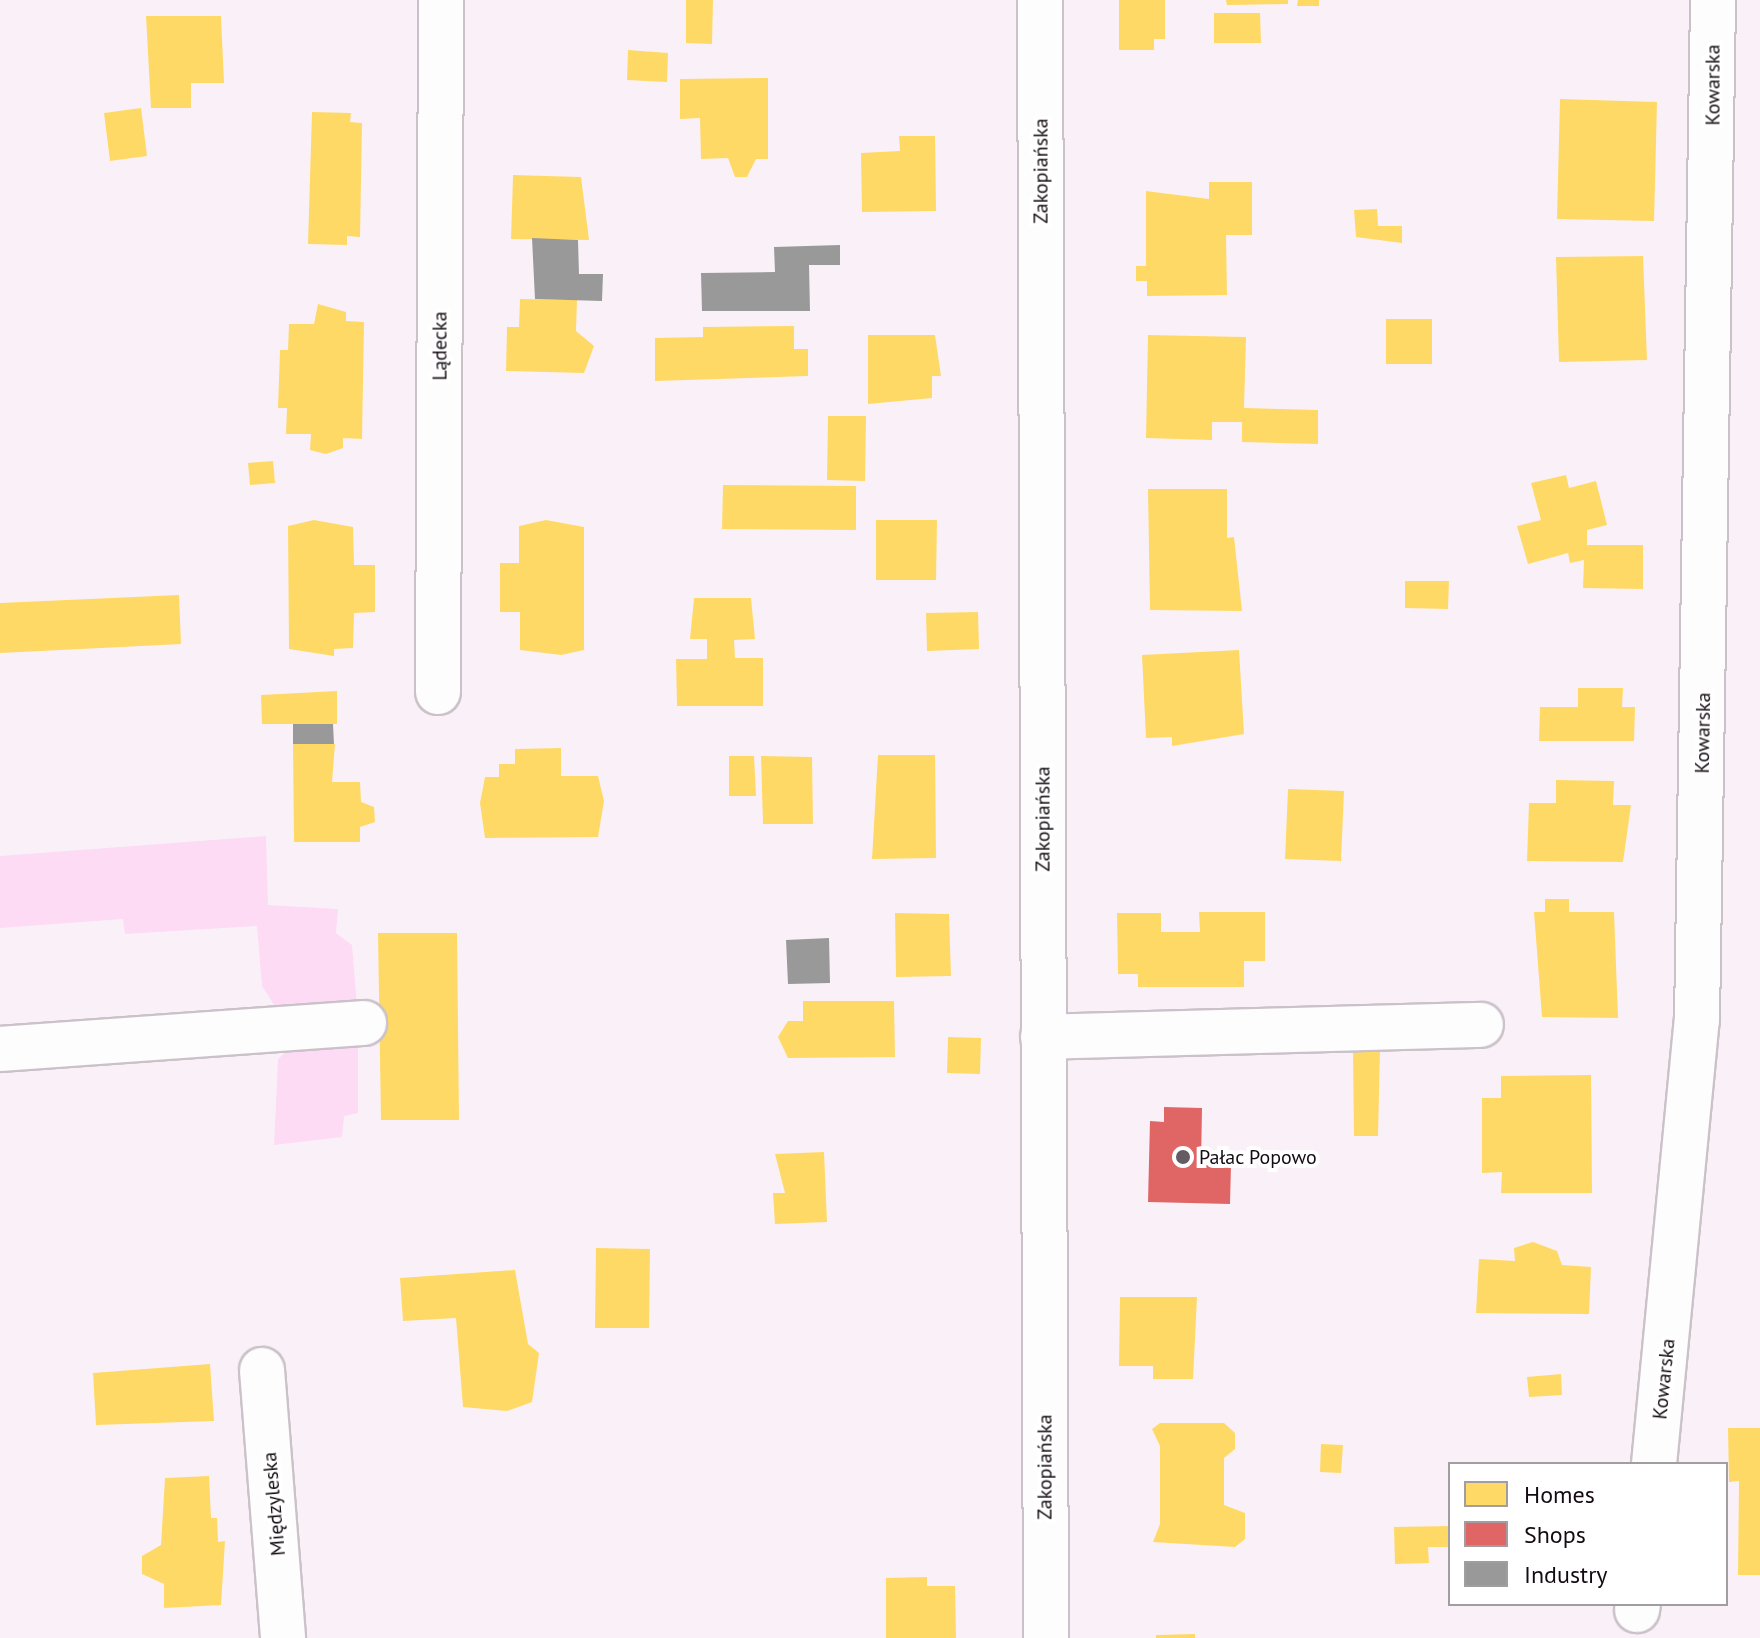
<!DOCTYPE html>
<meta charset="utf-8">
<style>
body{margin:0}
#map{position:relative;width:1760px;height:1638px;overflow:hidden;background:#faf1f8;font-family:"PT Sans",sans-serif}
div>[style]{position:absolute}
.green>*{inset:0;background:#fddbf5}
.homes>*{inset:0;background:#ffd966}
.shops>*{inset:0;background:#e06666}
.industry>*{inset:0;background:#999}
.roads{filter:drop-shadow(2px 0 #cbc2c9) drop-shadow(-2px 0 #cbc2c9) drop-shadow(0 2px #cbc2c9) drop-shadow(0 -2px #cbc2c9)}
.minor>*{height:44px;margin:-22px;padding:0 22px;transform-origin:22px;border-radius:22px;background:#fefdfe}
.dots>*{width:22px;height:22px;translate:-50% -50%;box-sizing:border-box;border:4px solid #fff;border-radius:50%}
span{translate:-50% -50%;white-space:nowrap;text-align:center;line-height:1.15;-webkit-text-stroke:8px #fff;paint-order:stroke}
.street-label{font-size:20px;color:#130b11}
.poi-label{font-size:20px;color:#130b11}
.left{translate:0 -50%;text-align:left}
.legend{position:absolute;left:1448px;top:1462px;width:280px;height:144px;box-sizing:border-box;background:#fff;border:2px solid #a19da0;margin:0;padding:10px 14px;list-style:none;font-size:24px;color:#130b11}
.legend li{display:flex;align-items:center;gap:16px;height:40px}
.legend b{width:40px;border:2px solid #a19da0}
</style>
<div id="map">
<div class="green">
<div style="clip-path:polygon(266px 836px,268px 905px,338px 909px,336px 933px,352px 945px,357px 1005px,274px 1005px,262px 986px,257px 926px,125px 934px,123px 919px,0 928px,0 856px)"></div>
<div style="clip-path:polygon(358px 1041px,358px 1113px,344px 1116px,342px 1137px,274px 1145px,278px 1059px,293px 1045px)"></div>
</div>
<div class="homes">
<div style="clip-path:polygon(686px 0,713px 0,712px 44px,686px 43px)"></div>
<div style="clip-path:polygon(1119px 0,1165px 0,1165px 39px,1154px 39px,1154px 50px,1119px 50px)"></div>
<div style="clip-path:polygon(1226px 0,1288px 0,1288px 4px,1227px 5px)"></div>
<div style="clip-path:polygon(1298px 0,1319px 0,1319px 6px,1297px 6px)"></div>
<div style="clip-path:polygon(1214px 13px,1260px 13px,1261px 43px,1214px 43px)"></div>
<div style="clip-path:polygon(146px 16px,221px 16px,224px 83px,191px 83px,191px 108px,151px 108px)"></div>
<div style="clip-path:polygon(628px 50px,668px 53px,667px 82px,627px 80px)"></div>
<div style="clip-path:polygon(768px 78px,768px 159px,756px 159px,747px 177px,735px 177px,728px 158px,701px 159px,700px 118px,680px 119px,680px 79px)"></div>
<div style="clip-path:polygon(1560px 99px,1657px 102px,1654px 221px,1557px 219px)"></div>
<div style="clip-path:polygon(141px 108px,147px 156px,110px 161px,104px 113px)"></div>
<div style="clip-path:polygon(312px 112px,351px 113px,350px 122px,362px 123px,360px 237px,347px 236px,347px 245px,308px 244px)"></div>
<div style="clip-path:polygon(899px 136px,935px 136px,936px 211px,862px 212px,861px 153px,900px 151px)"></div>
<div style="clip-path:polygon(513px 175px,581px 177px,589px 240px,511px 239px)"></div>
<div style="clip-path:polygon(1209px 182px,1252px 182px,1252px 235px,1226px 235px,1227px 295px,1147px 296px,1147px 281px,1136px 281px,1136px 266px,1146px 266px,1146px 191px,1209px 199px)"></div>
<div style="clip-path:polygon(1377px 209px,1378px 226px,1402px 226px,1402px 243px,1356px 237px,1354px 210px)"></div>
<div style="clip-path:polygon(1643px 256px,1647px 360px,1559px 362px,1556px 257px)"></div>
<div style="clip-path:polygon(520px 299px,577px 300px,576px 331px,594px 346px,584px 373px,506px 371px,507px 327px,519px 327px)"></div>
<div style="clip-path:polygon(318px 304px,346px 312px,346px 321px,364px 322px,362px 439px,343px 438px,343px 448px,326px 454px,310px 450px,311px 434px,286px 434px,287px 408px,278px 408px,280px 350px,288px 350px,289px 324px,314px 324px)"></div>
<div style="clip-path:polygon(1386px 319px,1432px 319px,1432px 364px,1386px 364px)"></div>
<div style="clip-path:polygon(794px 326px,794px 349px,808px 349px,808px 376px,655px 381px,655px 338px,703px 337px,703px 327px)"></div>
<div style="clip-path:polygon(868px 335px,935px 335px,941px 376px,932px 376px,932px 398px,868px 404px)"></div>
<div style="clip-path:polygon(1148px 335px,1246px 337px,1244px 408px,1318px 410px,1318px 444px,1242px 442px,1242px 422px,1212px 422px,1212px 440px,1146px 438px)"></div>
<div style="clip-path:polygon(828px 416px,866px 416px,865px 481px,827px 480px)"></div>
<div style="clip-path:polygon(273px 461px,275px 483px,250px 485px,248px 463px)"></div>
<div style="clip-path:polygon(1566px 475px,1569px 488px,1596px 481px,1607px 525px,1587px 530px,1587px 545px,1643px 545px,1643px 589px,1583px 588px,1584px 560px,1570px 563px,1568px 553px,1528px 564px,1517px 526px,1541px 520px,1531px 483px)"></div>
<div style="clip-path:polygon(723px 485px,856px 486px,856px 530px,722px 529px)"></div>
<div style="clip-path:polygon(1148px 489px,1227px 489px,1227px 538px,1234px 537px,1242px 611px,1150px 610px)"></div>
<div style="clip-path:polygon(314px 520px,353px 527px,354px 565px,375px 565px,375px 612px,354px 613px,353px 648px,334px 649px,334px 656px,289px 649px,288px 526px)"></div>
<div style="clip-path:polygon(546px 520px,584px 527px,584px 650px,561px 655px,520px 650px,520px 612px,500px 612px,500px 563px,519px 563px,519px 526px)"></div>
<div style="clip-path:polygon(876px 520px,937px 520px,936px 580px,876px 580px)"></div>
<div style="clip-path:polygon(1405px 581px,1449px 581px,1448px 609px,1405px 608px)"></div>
<div style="clip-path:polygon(179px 595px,181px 644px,0 653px,0 603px)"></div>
<div style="clip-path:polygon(694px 598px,751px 598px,755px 639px,734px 640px,735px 658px,763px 658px,763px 706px,677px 706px,676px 659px,707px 659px,707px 639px,690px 639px)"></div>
<div style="clip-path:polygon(978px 612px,979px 649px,927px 651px,926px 613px)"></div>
<div style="clip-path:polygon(1239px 650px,1244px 734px,1172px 746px,1172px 737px,1146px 738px,1142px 655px)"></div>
<div style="clip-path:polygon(1578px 688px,1623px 688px,1622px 707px,1635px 707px,1634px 741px,1539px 741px,1540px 707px,1578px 707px)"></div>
<div style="clip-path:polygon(337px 691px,337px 724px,262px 724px,261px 695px)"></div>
<div style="clip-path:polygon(293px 744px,335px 744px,332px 782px,360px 782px,361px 802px,374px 807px,375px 822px,360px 827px,360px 842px,294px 842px)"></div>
<div style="clip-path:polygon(561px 748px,561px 776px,598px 776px,604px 801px,598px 837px,485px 838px,480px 803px,485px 777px,499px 777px,499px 764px,515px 764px,515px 749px)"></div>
<div style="clip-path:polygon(878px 755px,935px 755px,936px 858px,872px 859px)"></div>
<div style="clip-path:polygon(729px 756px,754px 756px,756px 796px,729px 796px)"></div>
<div style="clip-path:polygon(761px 756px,812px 757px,813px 824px,763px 824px)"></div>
<div style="clip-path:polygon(1556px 780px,1614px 781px,1613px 805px,1631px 805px,1623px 862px,1527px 861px,1529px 803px,1556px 803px)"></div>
<div style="clip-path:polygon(1288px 789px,1344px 791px,1341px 861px,1285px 859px)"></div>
<div style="clip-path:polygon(1545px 899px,1569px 899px,1569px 912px,1614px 912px,1618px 1018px,1542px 1017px,1534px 912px,1545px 912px)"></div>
<div style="clip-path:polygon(1199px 912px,1265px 912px,1265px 961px,1244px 961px,1244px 987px,1138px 987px,1138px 974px,1118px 974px,1117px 913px,1161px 913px,1161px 932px,1200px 932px)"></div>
<div style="clip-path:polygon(895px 913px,949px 914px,951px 976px,896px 977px)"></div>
<div style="clip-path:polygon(378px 933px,457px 933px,459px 1120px,381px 1120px)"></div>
<div style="clip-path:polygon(803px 1001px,894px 1001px,895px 1057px,788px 1058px,778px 1037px,788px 1021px,803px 1021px)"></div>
<div style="clip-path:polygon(948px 1037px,981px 1038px,980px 1074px,947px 1073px)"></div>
<div style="clip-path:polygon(1353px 1049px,1380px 1049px,1378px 1136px,1354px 1136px)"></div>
<div style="clip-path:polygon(1591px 1075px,1592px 1193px,1501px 1193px,1502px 1172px,1482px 1173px,1482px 1098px,1501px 1098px,1501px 1076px)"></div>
<div style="clip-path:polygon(824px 1152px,827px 1222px,775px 1224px,773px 1193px,785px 1193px,775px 1154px)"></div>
<div style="clip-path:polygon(1533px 1242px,1557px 1251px,1562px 1265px,1591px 1267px,1589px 1314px,1476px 1313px,1479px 1259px,1515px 1261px,1514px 1248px)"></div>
<div style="clip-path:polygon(596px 1248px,650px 1249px,649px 1328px,595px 1328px)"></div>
<div style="clip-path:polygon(515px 1270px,528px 1344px,539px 1353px,532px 1402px,507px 1411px,463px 1407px,456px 1318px,403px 1321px,400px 1278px)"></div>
<div style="clip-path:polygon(1120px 1297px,1197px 1297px,1193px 1379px,1153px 1379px,1153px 1366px,1119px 1366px)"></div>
<div style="clip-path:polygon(210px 1364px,214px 1421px,96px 1425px,93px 1373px)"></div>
<div style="clip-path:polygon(1561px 1374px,1562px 1395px,1529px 1397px,1527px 1377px)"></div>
<div style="clip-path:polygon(1160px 1423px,1224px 1423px,1235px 1433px,1235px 1449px,1224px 1458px,1224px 1505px,1245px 1513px,1245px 1539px,1235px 1547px,1153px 1542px,1160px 1524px,1160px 1446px,1152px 1429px)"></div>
<div style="clip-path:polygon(1728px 1428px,1760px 1428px,1760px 1575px,1738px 1575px,1739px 1481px,1729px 1482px)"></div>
<div style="clip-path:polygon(1321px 1444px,1343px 1445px,1341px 1473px,1320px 1472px)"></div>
<div style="clip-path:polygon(209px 1476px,211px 1518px,217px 1518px,218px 1542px,225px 1541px,221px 1605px,164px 1608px,164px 1584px,142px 1574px,142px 1556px,161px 1545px,165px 1478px)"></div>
<div style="clip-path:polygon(1450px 1526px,1450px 1547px,1428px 1547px,1429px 1563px,1395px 1564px,1394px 1527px)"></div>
<div style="clip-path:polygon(927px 1577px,927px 1586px,955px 1586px,956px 1638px,886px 1638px,886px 1578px)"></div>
<div style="clip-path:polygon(1195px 1634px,1195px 1638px,1156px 1638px,1156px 1635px)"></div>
</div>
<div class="shops">
<div style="clip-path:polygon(1164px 1107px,1202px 1108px,1201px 1165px,1231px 1165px,1230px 1204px,1148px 1202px,1150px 1121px,1164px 1122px)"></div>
</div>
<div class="industry">
<div style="clip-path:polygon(532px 238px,578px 240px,579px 274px,603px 274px,602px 301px,535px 299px)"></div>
<div style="clip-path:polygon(840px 245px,840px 265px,809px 265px,810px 311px,702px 311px,701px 273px,775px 272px,774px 247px)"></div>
<div style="clip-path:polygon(293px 724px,333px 724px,334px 744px,293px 744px)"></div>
<div style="clip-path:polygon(829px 938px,830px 983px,788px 984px,786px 940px)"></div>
</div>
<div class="roads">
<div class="minor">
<div style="left:1040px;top:0;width:1638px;rotate:89.79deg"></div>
<div style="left:438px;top:692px;width:692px;rotate:-89.75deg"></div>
<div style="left:1043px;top:1037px;width:438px;rotate:-1.6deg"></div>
<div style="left:0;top:1049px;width:365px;rotate:-4.1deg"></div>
<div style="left:262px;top:1370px;width:269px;rotate:85.5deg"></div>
<div style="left:1654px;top:1464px;width:446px;rotate:-84.5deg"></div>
<div style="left:1697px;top:1020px;width:1020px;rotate:-89.1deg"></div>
<div style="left:1637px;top:1610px;width:6px;rotate:-81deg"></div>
</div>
</div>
<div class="dots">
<div style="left:1183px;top:1157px;background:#645c62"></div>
</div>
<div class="street-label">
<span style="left:1713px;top:85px;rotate:-90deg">Kowarska</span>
<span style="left:1041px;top:171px;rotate:-90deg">Zakopiańska</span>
<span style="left:440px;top:346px;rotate:-90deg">Lądecka</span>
<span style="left:1703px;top:733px;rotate:-89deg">Kowarska</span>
<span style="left:1043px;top:819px;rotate:-90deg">Zakopiańska</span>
<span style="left:1664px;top:1379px;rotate:-84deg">Kowarska</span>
<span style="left:1045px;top:1467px;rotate:-90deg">Zakopiańska</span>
<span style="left:274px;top:1504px;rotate:-95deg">Międzyleska</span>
</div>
<div class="poi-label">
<span class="left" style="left:1199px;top:1157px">Pałac Popowo</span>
</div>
<ul class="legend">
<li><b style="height:22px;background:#ffd966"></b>Homes</li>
<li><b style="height:22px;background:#e06666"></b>Shops</li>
<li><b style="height:22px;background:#999"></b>Industry</li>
</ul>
</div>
